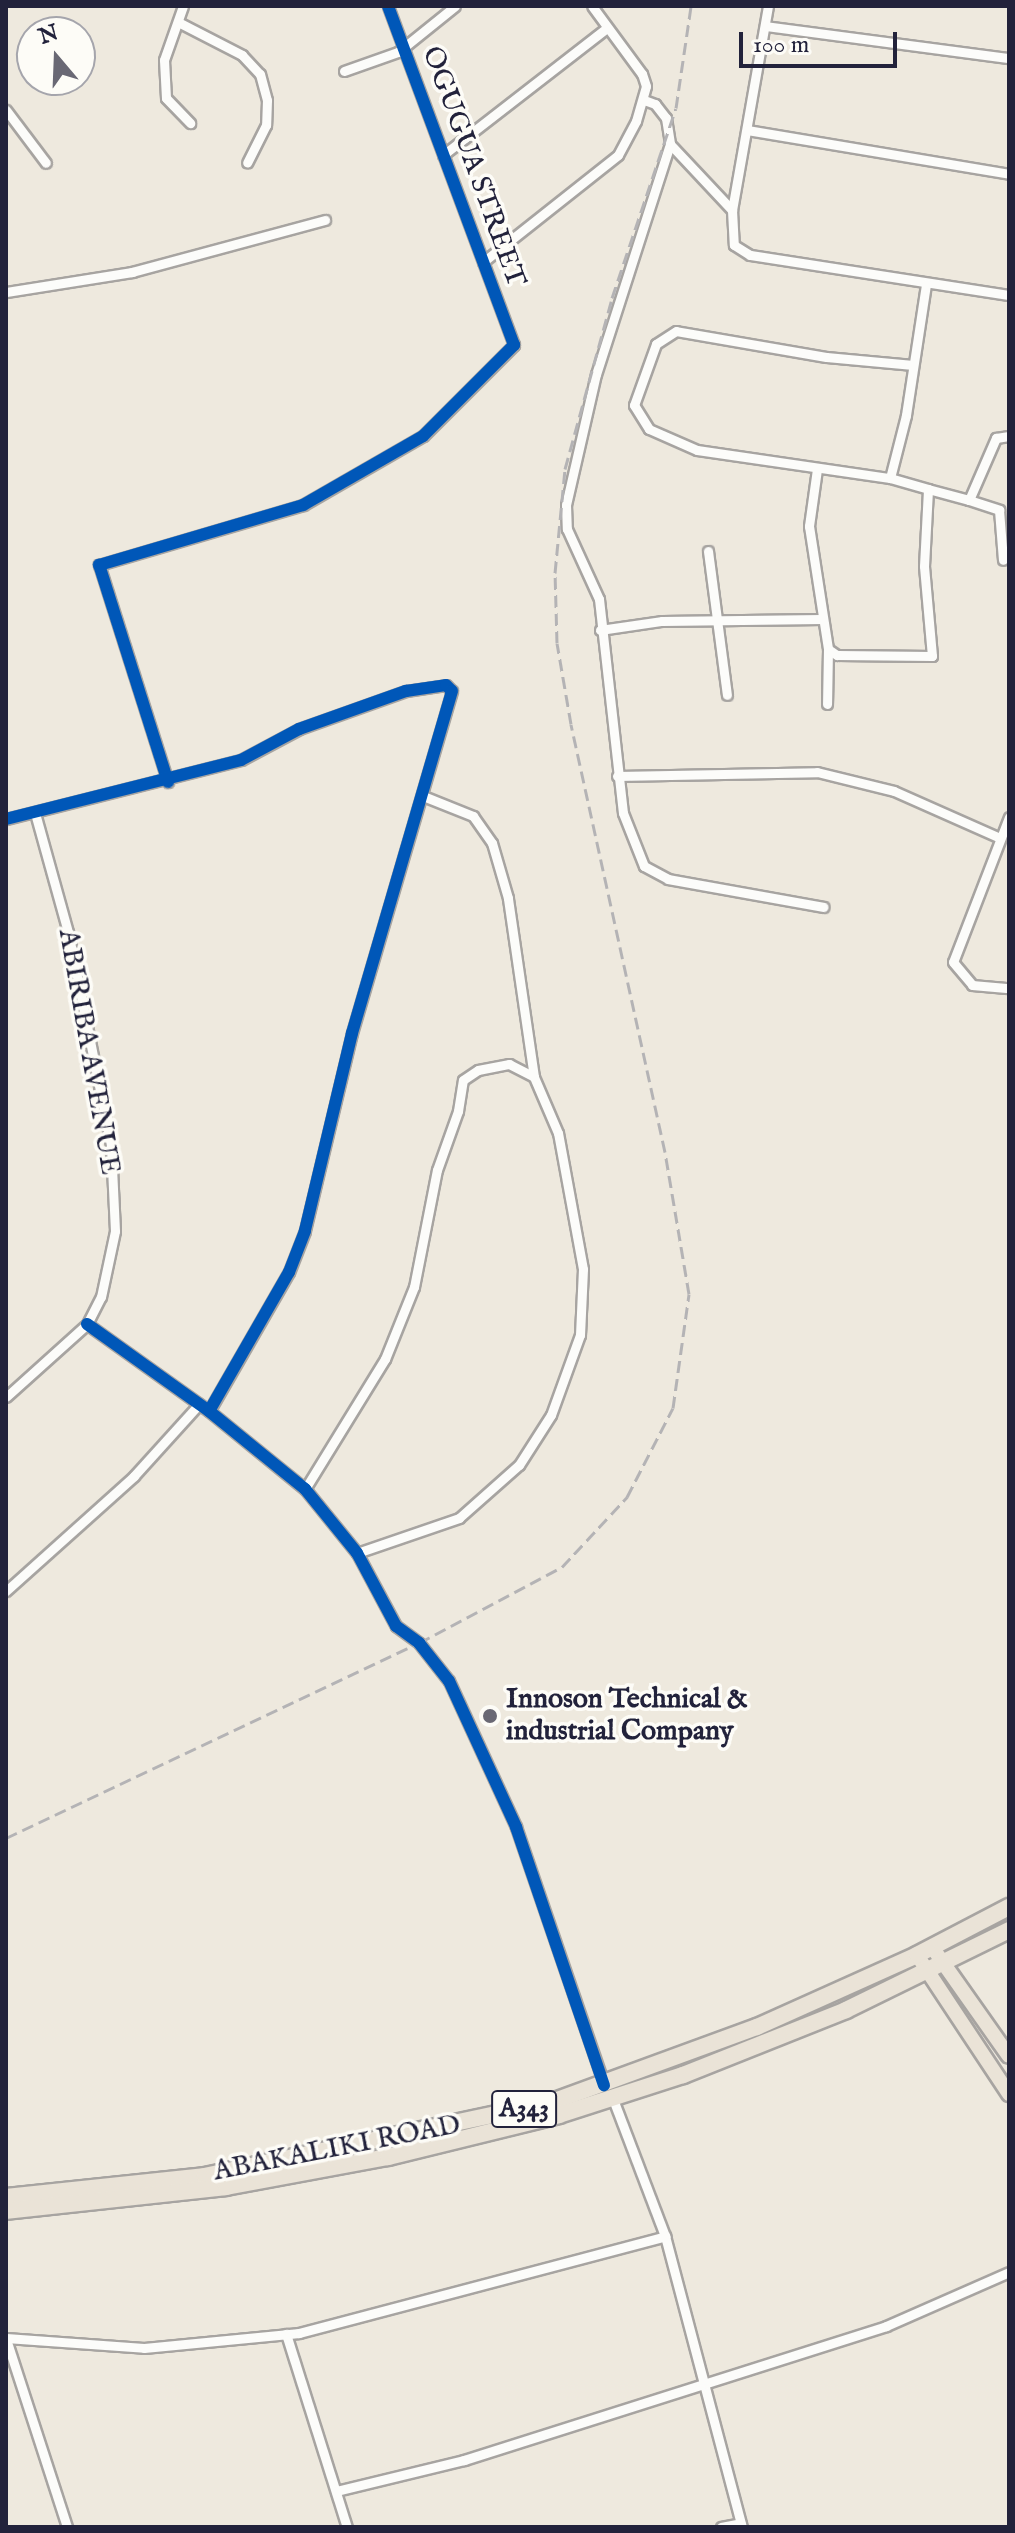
<!DOCTYPE html>
<style>
body{margin:0}
#map{position:relative;width:1015px;height:2533px;overflow:hidden;background:#eee9de;font-family:"IM FELL English",serif}
div>[style]{position:absolute}
.roads{filter:drop-shadow(2px 0 #a7a4a1) drop-shadow(-2px 0 #a7a4a1) drop-shadow(0 2px #a7a4a1) drop-shadow(0 -2px #a7a4a1)}
.street>*{height:9px;margin:-4.5px;padding:0 4.5px;transform-origin:4.5px;border-radius:4.5px;background:#fcfcfa}
.primary>*{height:14px;margin:-7px;padding:0 7px;transform-origin:7px;border-radius:7px;background:#eae3d7}
.highway>*{height:16px;margin:-8px;padding:0 8px;transform-origin:8px;border-radius:8px;background:#eae3d7}
.rail>*{height:3px;margin-top:-1.5px;transform-origin:0;background:repeating-linear-gradient(90deg,#b4b3b5 0 12px,transparent 0 18px)}
.cycleway>*{height:12px;margin:-6px;padding:0 6px;transform-origin:6px;border-radius:6px;background:#0057b8}
.dots>*{width:22px;height:22px;translate:-50% -50%;box-sizing:border-box;border:4px solid #fdfcf7;border-radius:50%}
span{translate:-50% -50%;white-space:nowrap;text-align:center;line-height:1.15;-webkit-text-stroke:7px #fdfcf7;paint-order:stroke}
.shield-label span{padding:2px 6px;background:#fdfcf7;border:2px solid;border-radius:6px;-webkit-text-stroke-width:0}
.shield-label{font-size:26px;color:#22223b;font-weight:700}
.street-label{font-size:28px;color:#22223b}
.poi-label{font-size:28px;color:#22223b;font-weight:700}
.left{translate:0 -50%;text-align:left}
.frame{position:absolute;inset:0;border:8px solid #22223b;pointer-events:none}
.north{position:absolute;left:16px;top:16px;width:80px;height:80px;box-sizing:border-box;background:#fdfcf7;border:2px solid #a5a5ac;border-radius:50%;rotate:341deg;font-size:22px;font-weight:700;line-height:32px;text-align:center;color:#22223b}
.north::after{content:'';display:block;margin:auto;width:28px;height:36px;background:#696874;clip-path:polygon(50% 0,100% 100%,50% 72%,0 100%)}
.scale{position:absolute;left:739px;top:32px;width:158px;height:36px;box-sizing:border-box;border:4px solid #22223b;border-top:0;padding-left:10px;font-size:24px;line-height:28px;white-space:nowrap;color:#22223b;-webkit-text-stroke:6px #fdfcf7;paint-order:stroke}
</style>
<div id="map">
<div class="roads">
<div class="street">
<div style="left:183px;top:6px;width:57px;rotate:109.4deg"></div>
<div style="left:164px;top:60px;width:38px;rotate:87deg"></div>
<div style="left:166px;top:98px;width:35px;rotate:46deg"></div>
<div style="left:768px;top:6px;width:207px;rotate:100deg"></div>
<div style="left:732px;top:210px;width:35px;rotate:87deg"></div>
<div style="left:734px;top:245px;width:19px;rotate:32deg"></div>
<div style="left:750px;top:255px;width:262px;rotate:8.8deg"></div>
<div style="left:180px;top:23px;width:70px;rotate:27.3deg"></div>
<div style="left:242px;top:55px;width:26px;rotate:47deg"></div>
<div style="left:260px;top:74px;width:27px;rotate:75deg"></div>
<div style="left:267px;top:100px;width:25px;rotate:92deg"></div>
<div style="left:266px;top:125px;width:42px;rotate:116.6deg"></div>
<div style="left:765px;top:26px;width:246px;rotate:7.5deg"></div>
<div style="left:344px;top:71px;width:57px;rotate:-19.4deg"></div>
<div style="left:398px;top:52px;width:73px;rotate:-38.9deg"></div>
<div style="left:644px;top:100px;width:12px;rotate:20deg"></div>
<div style="left:655px;top:104px;width:18px;rotate:52deg"></div>
<div style="left:666px;top:118px;width:26px;rotate:81deg"></div>
<div style="left:670px;top:144px;width:91px;rotate:46.8deg"></div>
<div style="left:6px;top:110px;width:66px;rotate:53deg"></div>
<div style="left:747px;top:130px;width:266px;rotate:9.5deg"></div>
<div style="left:670px;top:144px;width:242px;rotate:107.8deg"></div>
<div style="left:596px;top:374px;width:134px;rotate:102.9deg"></div>
<div style="left:566px;top:505px;width:24px;rotate:88deg"></div>
<div style="left:567px;top:529px;width:77px;rotate:65.4deg"></div>
<div style="left:599px;top:599px;width:215px;rotate:83.6deg"></div>
<div style="left:623px;top:813px;width:57px;rotate:68.4deg"></div>
<div style="left:644px;top:866px;width:27px;rotate:28deg"></div>
<div style="left:668px;top:879px;width:158px;rotate:10.2deg"></div>
<div style="left:443px;top:155px;width:207px;rotate:-37.8deg"></div>
<div style="left:483px;top:262px;width:172px;rotate:-38.4deg"></div>
<div style="left:618px;top:155px;width:38px;rotate:-62deg"></div>
<div style="left:636px;top:121px;width:36px;rotate:-74deg"></div>
<div style="left:646px;top:86px;width:13px;rotate:-108deg"></div>
<div style="left:642px;top:74px;width:84px;rotate:-126.3deg"></div>
<div style="left:6px;top:292px;width:128px;rotate:-9deg"></div>
<div style="left:132px;top:272px;width:200px;rotate:-15.1deg"></div>
<div style="left:913px;top:365px;width:87px;rotate:-174.7deg"></div>
<div style="left:826px;top:357px;width:152px;rotate:-170.2deg"></div>
<div style="left:676px;top:331px;width:24px;rotate:147deg"></div>
<div style="left:656px;top:344px;width:65px;rotate:109.8deg"></div>
<div style="left:634px;top:405px;width:28px;rotate:58deg"></div>
<div style="left:649px;top:429px;width:52px;rotate:23.6deg"></div>
<div style="left:697px;top:450px;width:195px;rotate:8.3deg"></div>
<div style="left:890px;top:478px;width:40px;rotate:16deg"></div>
<div style="left:817px;top:469px;width:58px;rotate:98deg"></div>
<div style="left:809px;top:526px;width:124px;rotate:81.2deg"></div>
<div style="left:828px;top:649px;width:55px;rotate:91deg"></div>
<div style="left:890px;top:478px;width:65px;rotate:-75.7deg"></div>
<div style="left:906px;top:415px;width:133px;rotate:-81.3deg"></div>
<div style="left:969px;top:500px;width:32px;rotate:18deg"></div>
<div style="left:999px;top:510px;width:50px;rotate:85.4deg"></div>
<div style="left:708px;top:551px;width:145px;rotate:82.5deg"></div>
<div style="left:600px;top:630px;width:63px;rotate:-8.3deg"></div>
<div style="left:662px;top:621px;width:160px;rotate:-0.7deg"></div>
<div style="left:828px;top:649px;width:11px;rotate:34deg"></div>
<div style="left:837px;top:655px;width:95px;rotate:0.6deg"></div>
<div style="left:932px;top:656px;width:90px;rotate:-95.1deg"></div>
<div style="left:924px;top:566px;width:77px;rotate:-87deg"></div>
<div style="left:928px;top:489px;width:42px;rotate:15deg"></div>
<div style="left:969px;top:500px;width:68px;rotate:-66.5deg"></div>
<div style="left:996px;top:438px;width:13px;rotate:-9deg"></div>
<div style="left:617px;top:776px;width:200px;rotate:-1.1deg"></div>
<div style="left:817px;top:772px;width:79px;rotate:13.9deg"></div>
<div style="left:894px;top:791px;width:116px;rotate:23.9deg"></div>
<div style="left:168px;top:782px;width:228px;rotate:-107.6deg"></div>
<div style="left:99px;top:565px;width:213px;rotate:-16.4deg"></div>
<div style="left:303px;top:505px;width:138px;rotate:-29.9deg"></div>
<div style="left:423px;top:436px;width:129px;rotate:-45deg"></div>
<div style="left:514px;top:345px;width:362px;rotate:-110.4deg"></div>
<div style="left:1009px;top:817px;width:155px;rotate:111.1deg"></div>
<div style="left:953px;top:962px;width:30px;rotate:50deg"></div>
<div style="left:972px;top:985px;width:37px;rotate:5deg"></div>
<div style="left:6px;top:819px;width:242px;rotate:-14.1deg"></div>
<div style="left:241px;top:760px;width:66px;rotate:-28.1deg"></div>
<div style="left:299px;top:729px;width:114px;rotate:-19.6deg"></div>
<div style="left:406px;top:691px;width:40px;rotate:-8.5deg"></div>
<div style="left:446px;top:685px;width:8px;rotate:45deg"></div>
<div style="left:452px;top:691px;width:356px;rotate:106.3deg"></div>
<div style="left:352px;top:1033px;width:204px;rotate:103.4deg"></div>
<div style="left:305px;top:1231px;width:44px;rotate:111.3deg"></div>
<div style="left:289px;top:1272px;width:160px;rotate:119.9deg"></div>
<div style="left:87px;top:1324px;width:150px;rotate:35.5deg"></div>
<div style="left:209px;top:1411px;width:124px;rotate:39.1deg"></div>
<div style="left:305px;top:1489px;width:82px;rotate:50.9deg"></div>
<div style="left:357px;top:1553px;width:83px;rotate:61.9deg"></div>
<div style="left:396px;top:1626px;width:29px;rotate:36deg"></div>
<div style="left:419px;top:1643px;width:48px;rotate:51.7deg"></div>
<div style="left:449px;top:1681px;width:161px;rotate:65.3deg"></div>
<div style="left:516px;top:1827px;width:272px;rotate:71.1deg"></div>
<div style="left:6px;top:1397px;width:109px;rotate:-42deg"></div>
<div style="left:87px;top:1324px;width:30px;rotate:-63deg"></div>
<div style="left:101px;top:1297px;width:67px;rotate:-78deg"></div>
<div style="left:115px;top:1231px;width:86px;rotate:-92.7deg"></div>
<div style="left:111px;top:1145px;width:217px;rotate:-101.4deg"></div>
<div style="left:68px;top:932px;width:123px;rotate:-105.5deg"></div>
<div style="left:305px;top:1489px;width:153px;rotate:-58.4deg"></div>
<div style="left:385px;top:1359px;width:78px;rotate:-68.1deg"></div>
<div style="left:414px;top:1287px;width:119px;rotate:-78.9deg"></div>
<div style="left:437px;top:1170px;width:63px;rotate:-70.4deg"></div>
<div style="left:458px;top:1111px;width:31px;rotate:-81deg"></div>
<div style="left:463px;top:1080px;width:18px;rotate:-34deg"></div>
<div style="left:478px;top:1070px;width:32px;rotate:-11deg"></div>
<div style="left:509px;top:1064px;width:28px;rotate:27deg"></div>
<div style="left:357px;top:1553px;width:108px;rotate:-18.9deg"></div>
<div style="left:459px;top:1518px;width:80px;rotate:-41.5deg"></div>
<div style="left:519px;top:1465px;width:59px;rotate:-57.4deg"></div>
<div style="left:551px;top:1415px;width:85px;rotate:-70.1deg"></div>
<div style="left:580px;top:1335px;width:66px;rotate:-87.4deg"></div>
<div style="left:583px;top:1269px;width:138px;rotate:-100.4deg"></div>
<div style="left:558px;top:1133px;width:61px;rotate:-113.2deg"></div>
<div style="left:534px;top:1077px;width:181px;rotate:-98.3deg"></div>
<div style="left:508px;top:898px;width:57px;rotate:-106.2deg"></div>
<div style="left:492px;top:843px;width:33px;rotate:-125deg"></div>
<div style="left:473px;top:816px;width:54px;rotate:-158.2deg"></div>
<div style="left:6px;top:1591px;width:172px;rotate:-41.9deg"></div>
<div style="left:134px;top:1476px;width:97px;rotate:-47.9deg"></div>
<div style="left:613px;top:2099px;width:147px;rotate:69.2deg"></div>
<div style="left:665px;top:2236px;width:301px;rotate:75.2deg"></div>
<div style="left:286px;top:2334px;width:202px;rotate:72.5deg"></div>
<div style="left:6px;top:2338px;width:138px;rotate:4.1deg"></div>
<div style="left:144px;top:2348px;width:156px;rotate:-5.5deg"></div>
<div style="left:299px;top:2333px;width:379px;rotate:-14.8deg"></div>
<div style="left:6px;top:2339px;width:198px;rotate:72deg"></div>
<div style="left:336px;top:2491px;width:132px;rotate:-13.6deg"></div>
<div style="left:464px;top:2460px;width:443px;rotate:-17.6deg"></div>
<div style="left:886px;top:2326px;width:134px;rotate:-23.7deg"></div>
<div style="left:721px;top:2527px;width:20px;rotate:-11deg"></div>
</div>
<div class="primary">
<div style="left:932px;top:1947px;width:133px;rotate:54.8deg"></div>
<div style="left:917px;top:1955px;width:167px;rotate:56.5deg"></div>
</div>
<div class="highway">
<div style="left:6px;top:2197px;width:200px;rotate:-6deg"></div>
<div style="left:205px;top:2176px;width:352px;rotate:-12deg"></div>
<div style="left:549px;top:2103px;width:221px;rotate:-20.1deg"></div>
<div style="left:757px;top:2027px;width:175px;rotate:-24.2deg"></div>
<div style="left:917px;top:1955px;width:104px;rotate:-27.6deg"></div>
<div style="left:6px;top:2211px;width:221px;rotate:-6.2deg"></div>
<div style="left:226px;top:2187px;width:165px;rotate:-10.5deg"></div>
<div style="left:388px;top:2157px;width:176px;rotate:-13.8deg"></div>
<div style="left:559px;top:2115px;width:130px;rotate:-17.9deg"></div>
<div style="left:683px;top:2075px;width:175px;rotate:-21.7deg"></div>
<div style="left:846px;top:2010px;width:182px;rotate:-26.1deg"></div>
</div>
</div>
<div class="rail">
<div style="left:6px;top:1838px;width:457px;rotate:-25.3deg"></div>
<div style="left:419px;top:1643px;width:162px;rotate:-28deg"></div>
<div style="left:562px;top:1567px;width:96px;rotate:-47.1deg"></div>
<div style="left:627px;top:1497px;width:100px;rotate:-62.7deg"></div>
<div style="left:673px;top:1408px;width:115px;rotate:-82deg"></div>
<div style="left:689px;top:1294px;width:144px;rotate:-99.6deg"></div>
<div style="left:665px;top:1152px;width:438px;rotate:-102.4deg"></div>
<div style="left:571px;top:724px;width:82px;rotate:-99.8deg"></div>
<div style="left:557px;top:643px;width:70px;rotate:-91.6deg"></div>
<div style="left:555px;top:573px;width:104px;rotate:-84.5deg"></div>
<div style="left:565px;top:469px;width:177px;rotate:-74.6deg"></div>
<div style="left:612px;top:298px;width:200px;rotate:-71.4deg"></div>
<div style="left:676px;top:108px;width:103px;rotate:-81.6deg"></div>
</div>
<div class="cycleway">
<div style="left:168px;top:782px;width:228px;rotate:-107.6deg"></div>
<div style="left:99px;top:565px;width:213px;rotate:-16.4deg"></div>
<div style="left:303px;top:505px;width:138px;rotate:-29.9deg"></div>
<div style="left:423px;top:436px;width:129px;rotate:-45deg"></div>
<div style="left:514px;top:345px;width:362px;rotate:-110.4deg"></div>
<div style="left:6px;top:819px;width:242px;rotate:-14.1deg"></div>
<div style="left:241px;top:760px;width:66px;rotate:-28.1deg"></div>
<div style="left:299px;top:729px;width:114px;rotate:-19.6deg"></div>
<div style="left:406px;top:691px;width:40px;rotate:-8.5deg"></div>
<div style="left:446px;top:685px;width:8px;rotate:45deg"></div>
<div style="left:452px;top:691px;width:356px;rotate:106.3deg"></div>
<div style="left:352px;top:1033px;width:204px;rotate:103.4deg"></div>
<div style="left:305px;top:1231px;width:44px;rotate:111.3deg"></div>
<div style="left:289px;top:1272px;width:160px;rotate:119.9deg"></div>
<div style="left:87px;top:1324px;width:150px;rotate:35.5deg"></div>
<div style="left:209px;top:1411px;width:124px;rotate:39.1deg"></div>
<div style="left:305px;top:1489px;width:82px;rotate:50.9deg"></div>
<div style="left:357px;top:1553px;width:83px;rotate:61.9deg"></div>
<div style="left:396px;top:1626px;width:29px;rotate:36deg"></div>
<div style="left:419px;top:1643px;width:48px;rotate:51.7deg"></div>
<div style="left:449px;top:1681px;width:161px;rotate:65.3deg"></div>
<div style="left:516px;top:1827px;width:273px;rotate:71.2deg"></div>
</div>
<div class="dots">
<div style="left:490px;top:1716px;background:#696874"></div>
</div>
<div class="shield-label">
<span style="left:524px;top:2109px">A343</span>
</div>
<div class="street-label">
<span style="left:473px;top:167px;rotate:70deg">OGUGUA STREET</span>
<span style="left:88px;top:1052px;rotate:80deg">ABIRIBA AVENUE</span>
<span style="left:337px;top:2149px;rotate:-11deg">ABAKALIKI ROAD</span>
</div>
<div class="poi-label">
<span class="left" style="left:506px;top:1716px">Innoson Technical &amp;<br>industrial Company</span>
</div>
<div class="frame"></div>
<div class="north">N</div>
<div class="scale">100 m</div>
</div>
